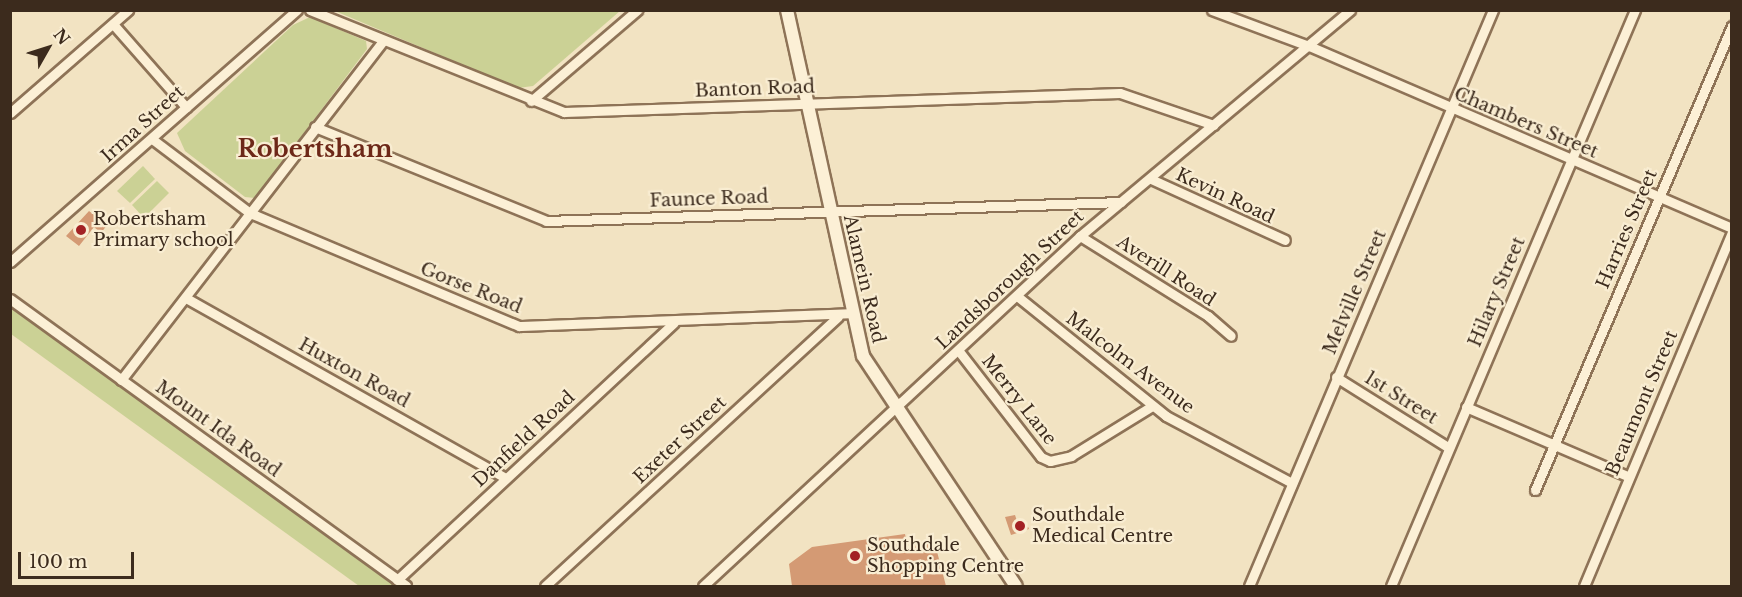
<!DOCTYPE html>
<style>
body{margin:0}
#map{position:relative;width:1742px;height:597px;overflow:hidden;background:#f2e3c2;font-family:"Libre Baskerville",serif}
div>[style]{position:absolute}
.green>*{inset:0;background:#cbd195}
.building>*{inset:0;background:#d49a74}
.roads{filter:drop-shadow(2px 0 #8e7357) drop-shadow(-2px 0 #8e7357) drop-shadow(0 2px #8e7357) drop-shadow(0 -2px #8e7357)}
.minor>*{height:9px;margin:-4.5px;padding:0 4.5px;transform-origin:4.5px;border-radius:4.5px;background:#fcf0d6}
.secondary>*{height:12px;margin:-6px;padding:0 6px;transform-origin:6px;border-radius:6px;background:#fcf0d6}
.dots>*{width:16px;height:16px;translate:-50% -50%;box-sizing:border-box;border:3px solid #f9edd2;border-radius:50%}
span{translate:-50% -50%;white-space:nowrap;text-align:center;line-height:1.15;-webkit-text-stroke:4.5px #f9edd2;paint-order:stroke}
.street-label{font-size:18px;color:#3c2b1d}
.poi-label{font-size:18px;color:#3c2b1d}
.left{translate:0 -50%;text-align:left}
.district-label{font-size:24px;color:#6d2818;font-weight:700}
.frame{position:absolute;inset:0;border:12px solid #3c2b1d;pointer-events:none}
.north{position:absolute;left:18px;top:18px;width:60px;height:60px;-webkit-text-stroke:4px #f9edd2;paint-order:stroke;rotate:51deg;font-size:16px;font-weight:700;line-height:24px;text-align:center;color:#3c2b1d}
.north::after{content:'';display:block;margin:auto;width:21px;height:27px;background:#3c2b1d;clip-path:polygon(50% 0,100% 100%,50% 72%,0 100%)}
.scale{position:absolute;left:18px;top:552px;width:116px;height:27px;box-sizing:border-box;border:3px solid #3c2b1d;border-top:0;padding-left:8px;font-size:18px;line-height:21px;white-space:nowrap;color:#3c2b1d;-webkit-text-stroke:4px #f9edd2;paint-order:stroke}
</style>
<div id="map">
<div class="green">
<div style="clip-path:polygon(335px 11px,620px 11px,533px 86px,518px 88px)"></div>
<div style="clip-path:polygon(310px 17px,366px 41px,367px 49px,255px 198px,245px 197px,185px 151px,177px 133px,293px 25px)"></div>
<div style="clip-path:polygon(143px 166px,155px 179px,130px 203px,117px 191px)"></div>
<div style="clip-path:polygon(157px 181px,169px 193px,144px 218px,132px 205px)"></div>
<div style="clip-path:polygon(10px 306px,11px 306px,395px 586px,359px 586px,11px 334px)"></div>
</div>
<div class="building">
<div style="clip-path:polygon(89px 211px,107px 225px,101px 233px,94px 227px,79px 246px,66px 236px)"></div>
<div style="clip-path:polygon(1015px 515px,1018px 524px,1026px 522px,1029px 529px,1011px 535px,1005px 517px)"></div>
<div style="clip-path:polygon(905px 534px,908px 548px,934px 540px,946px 586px,792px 586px,789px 564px,812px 547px)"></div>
</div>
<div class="roads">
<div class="minor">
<div style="left:310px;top:10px;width:274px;rotate:21.9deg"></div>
<div style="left:564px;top:112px;width:556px;rotate:-1.96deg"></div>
<div style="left:1120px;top:93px;width:99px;rotate:18.8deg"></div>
<div style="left:1212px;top:10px;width:103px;rotate:20.4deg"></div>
<div style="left:1309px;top:46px;width:460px;rotate:23.3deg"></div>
<div style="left:113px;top:24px;width:111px;rotate:48.7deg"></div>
<div style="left:531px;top:101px;width:140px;rotate:-40.6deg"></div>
<div style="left:10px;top:113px;width:157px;rotate:-41.1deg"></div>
<div style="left:315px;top:127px;width:249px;rotate:22.1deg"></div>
<div style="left:546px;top:221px;width:575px;rotate:-1.89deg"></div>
<div style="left:152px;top:139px;width:123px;rotate:37.1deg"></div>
<div style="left:250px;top:213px;width:292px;rotate:22.8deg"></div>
<div style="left:519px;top:326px;width:332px;rotate:-2.2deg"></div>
<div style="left:1151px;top:179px;width:147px;rotate:24.5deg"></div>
<div style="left:1080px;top:236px;width:151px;rotate:32deg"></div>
<div style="left:1208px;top:316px;width:30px;rotate:41deg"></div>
<div style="left:10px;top:262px;width:382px;rotate:-41.3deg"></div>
<div style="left:1017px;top:296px;width:191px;rotate:38.8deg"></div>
<div style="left:1166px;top:416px;width:143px;rotate:28deg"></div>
<div style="left:186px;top:298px;width:366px;rotate:29.4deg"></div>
<div style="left:10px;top:299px;width:489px;rotate:35.9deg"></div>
<div style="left:958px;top:350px;width:135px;rotate:52.2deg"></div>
<div style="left:1041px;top:457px;width:10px;rotate:24deg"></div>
<div style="left:1050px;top:461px;width:22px;rotate:-13deg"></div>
<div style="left:1071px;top:456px;width:95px;rotate:-31.7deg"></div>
<div style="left:1336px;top:377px;width:133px;rotate:32.1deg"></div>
<div style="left:121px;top:380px;width:428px;rotate:-52.3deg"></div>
<div style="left:1466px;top:407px;width:177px;rotate:23.2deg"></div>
<div style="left:1535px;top:490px;width:504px;rotate:-67deg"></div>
<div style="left:397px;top:580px;width:378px;rotate:-42.9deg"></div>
<div style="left:545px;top:586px;width:398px;rotate:-42.6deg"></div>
<div style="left:703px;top:586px;width:514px;rotate:-42.87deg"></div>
<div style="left:1080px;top:236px;width:352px;rotate:-39.9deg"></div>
<div style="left:1249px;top:586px;width:626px;rotate:-67.04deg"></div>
<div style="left:1391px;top:586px;width:626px;rotate:-67.04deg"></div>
<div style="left:1584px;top:586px;width:384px;rotate:-67.3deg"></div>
</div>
<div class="secondary">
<div style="left:787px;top:10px;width:354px;rotate:77.6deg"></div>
<div style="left:863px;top:356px;width:276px;rotate:56.4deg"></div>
</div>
</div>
<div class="dots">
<div style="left:81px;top:230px;background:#a32124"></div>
<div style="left:1020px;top:526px;background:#a32124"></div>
<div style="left:855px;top:556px;background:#a32124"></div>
</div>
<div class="street-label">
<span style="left:755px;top:89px;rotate:-2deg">Banton Road</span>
<span style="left:1526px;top:123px;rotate:23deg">Chambers Street</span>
<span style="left:143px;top:124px;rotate:-42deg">Irma Street</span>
<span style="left:1225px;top:196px;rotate:25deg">Kevin Road</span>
<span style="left:709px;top:199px;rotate:-2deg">Faunce Road</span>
<span style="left:1627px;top:229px;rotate:-67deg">Harries Street</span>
<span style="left:1166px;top:271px;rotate:33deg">Averill Road</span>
<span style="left:864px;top:279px;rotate:77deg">Alamein Road</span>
<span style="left:1010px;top:280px;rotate:-43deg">Landsborough Street</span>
<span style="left:471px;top:288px;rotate:22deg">Gorse Road</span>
<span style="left:1355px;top:292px;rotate:-67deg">Melville Street</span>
<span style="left:1497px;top:292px;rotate:-67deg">Hilary Street</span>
<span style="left:1130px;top:363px;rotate:37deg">Malcolm Avenue</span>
<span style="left:354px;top:373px;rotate:29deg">Huxton Road</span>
<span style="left:1401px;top:398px;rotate:32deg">1st Street</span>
<span style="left:1019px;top:400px;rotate:52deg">Merry Lane</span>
<span style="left:1642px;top:403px;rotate:-67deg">Beaumont Street</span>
<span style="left:218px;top:429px;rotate:36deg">Mount Ida Road</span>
<span style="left:524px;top:439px;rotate:-43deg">Danfield Road</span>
<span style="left:680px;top:440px;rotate:-43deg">Exeter Street</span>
</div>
<div class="poi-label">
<span class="left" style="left:93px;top:230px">Robertsham<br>Primary school</span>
<span class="left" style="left:1032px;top:526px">Southdale<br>Medical Centre</span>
<span class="left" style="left:867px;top:556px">Southdale<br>Shopping Centre</span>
</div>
<div class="district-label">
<span style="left:315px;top:149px">Robertsham</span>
</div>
<div class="frame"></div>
<div class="north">N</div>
<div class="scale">100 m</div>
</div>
